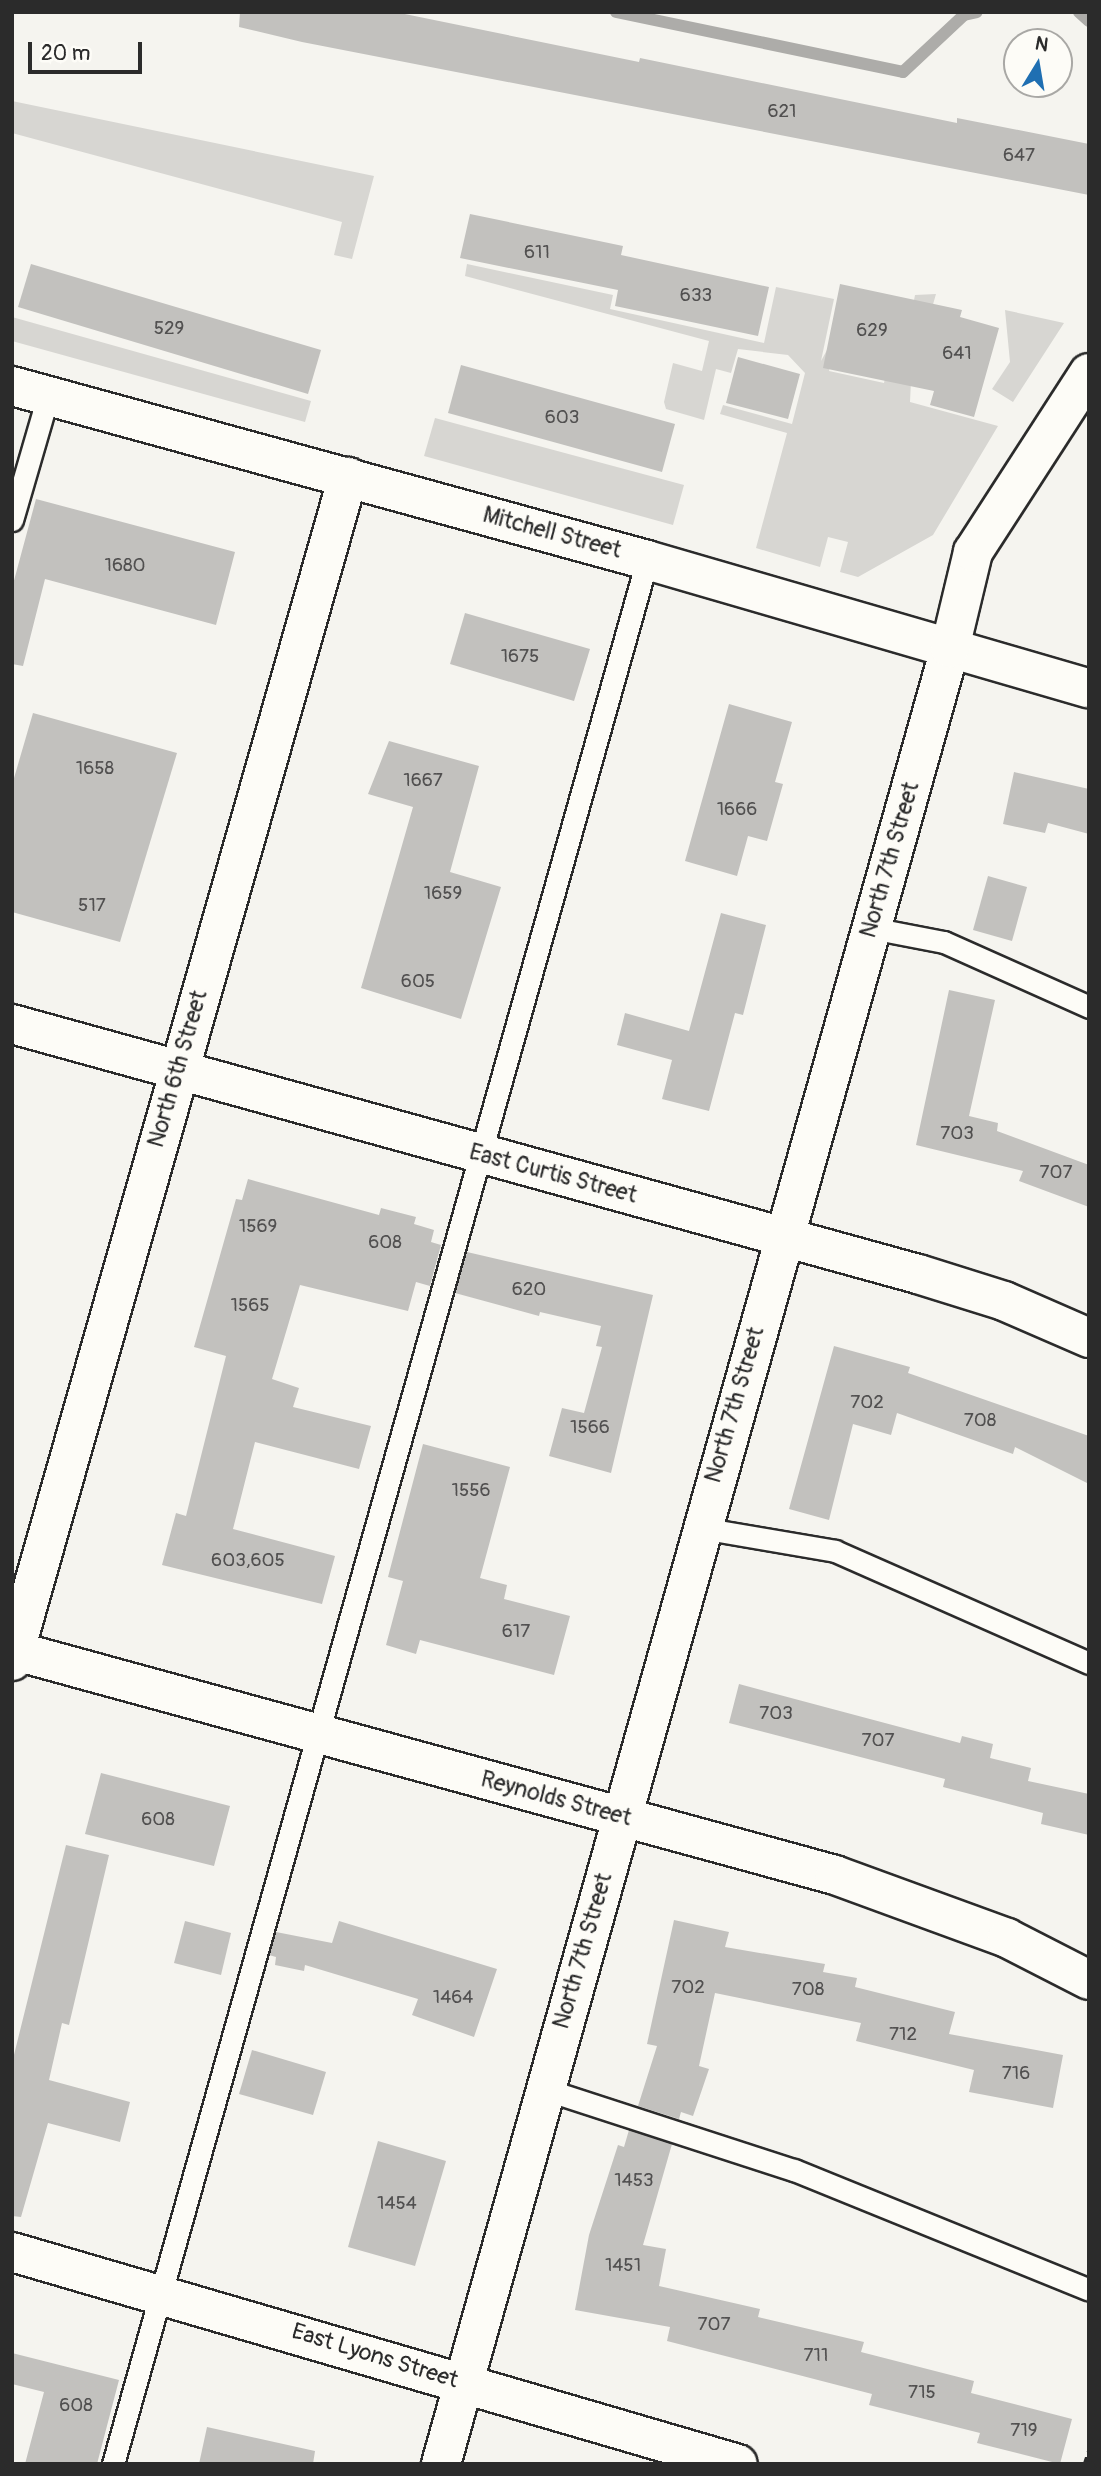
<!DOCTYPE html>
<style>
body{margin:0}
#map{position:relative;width:1101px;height:2476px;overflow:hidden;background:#f5f4ef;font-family:Pangolin,sans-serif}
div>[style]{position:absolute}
.green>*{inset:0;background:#d7d6d2}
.stream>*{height:12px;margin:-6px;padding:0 6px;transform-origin:6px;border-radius:6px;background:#adaca9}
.building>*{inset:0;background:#c2c1be}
.path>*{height:4.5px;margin-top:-2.25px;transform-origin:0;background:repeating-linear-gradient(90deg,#2b2b2b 0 7px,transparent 0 12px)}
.roads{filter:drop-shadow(2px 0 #2b2b2b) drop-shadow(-2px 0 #2b2b2b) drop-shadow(0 2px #2b2b2b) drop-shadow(0 -2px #2b2b2b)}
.service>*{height:21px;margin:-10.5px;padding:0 10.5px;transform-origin:10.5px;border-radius:10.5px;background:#fdfcf7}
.minor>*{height:38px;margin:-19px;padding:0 19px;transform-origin:19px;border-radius:19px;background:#fdfcf7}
.secondary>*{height:38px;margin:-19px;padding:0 19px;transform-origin:19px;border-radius:19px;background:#fdfcf7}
span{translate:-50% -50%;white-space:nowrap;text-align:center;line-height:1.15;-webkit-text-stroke:5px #fdfcf7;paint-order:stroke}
.number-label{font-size:19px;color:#515050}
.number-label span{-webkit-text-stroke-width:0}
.street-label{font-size:23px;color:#2b2b2b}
.frame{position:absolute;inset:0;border:14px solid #2b2b2b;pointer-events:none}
.north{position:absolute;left:1003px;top:28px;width:70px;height:70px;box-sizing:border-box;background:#fdfcf7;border:2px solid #a9a8a5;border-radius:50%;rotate:11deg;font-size:19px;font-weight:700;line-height:28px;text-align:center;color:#2b2b2b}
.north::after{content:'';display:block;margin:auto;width:24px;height:32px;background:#1f6fb2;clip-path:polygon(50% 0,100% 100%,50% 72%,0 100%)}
.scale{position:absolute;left:28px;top:42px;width:114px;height:32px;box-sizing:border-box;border:4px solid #2b2b2b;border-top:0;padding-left:9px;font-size:21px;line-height:24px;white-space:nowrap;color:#2b2b2b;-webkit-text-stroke:5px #fdfcf7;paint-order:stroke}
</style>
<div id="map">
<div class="green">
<div style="clip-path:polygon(12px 101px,374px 176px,352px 259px,334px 255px,342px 222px,12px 133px)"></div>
<div style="clip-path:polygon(467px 264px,613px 295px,610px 309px,764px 343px,776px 287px,834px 299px,821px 361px,838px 330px,829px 371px,884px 383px,893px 339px,906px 342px,915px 295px,936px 294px,911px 381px,910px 402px,998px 426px,933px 535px,858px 577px,840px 572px,848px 542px,828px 537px,820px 567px,756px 548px,787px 433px,720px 414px,723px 405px,792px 424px,805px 373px,788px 355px,738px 349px,731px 373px,716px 369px,704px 420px,666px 409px,664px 402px,673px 363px,702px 371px,709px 341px,465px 276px)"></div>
<div style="clip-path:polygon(1005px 310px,1064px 323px,1013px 402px,992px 389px,1010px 362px)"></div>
<div style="clip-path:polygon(12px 317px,311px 401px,305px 422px,12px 341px)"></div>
<div style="clip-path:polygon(435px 418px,684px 485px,673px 525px,424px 456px)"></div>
</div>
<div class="stream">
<div style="left:616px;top:12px;width:293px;rotate:11.8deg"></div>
<div style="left:903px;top:72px;width:83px;rotate:-43.1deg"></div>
<div style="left:964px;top:15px;width:13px;rotate:-13deg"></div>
<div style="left:1079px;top:12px;width:13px;rotate:42deg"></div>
</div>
<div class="building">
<div style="clip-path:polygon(240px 12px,395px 12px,639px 62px,640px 58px,957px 123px,957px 118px,1089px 144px,1089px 195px,302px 42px,239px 27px)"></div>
<div style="clip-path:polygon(470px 214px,623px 246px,621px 255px,769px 287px,758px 336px,615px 306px,618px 290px,460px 258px)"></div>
<div style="clip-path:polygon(31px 264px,321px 350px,308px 394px,18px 307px)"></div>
<div style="clip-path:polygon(840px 284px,962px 310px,960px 317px,999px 328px,974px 417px,930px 405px,934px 391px,823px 368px)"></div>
<div style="clip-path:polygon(738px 357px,800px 374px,788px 419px,726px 403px)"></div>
<div style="clip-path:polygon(461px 365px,675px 424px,662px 472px,448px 413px)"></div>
<div style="clip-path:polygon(36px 499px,235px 552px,216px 625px,45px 579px,23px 666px,12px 664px,12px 588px)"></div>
<div style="clip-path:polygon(465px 613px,590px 649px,574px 701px,450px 664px)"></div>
<div style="clip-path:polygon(729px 704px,792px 722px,775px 782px,783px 784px,767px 841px,748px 836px,737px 876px,685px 861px)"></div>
<div style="clip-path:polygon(33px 713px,177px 753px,120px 942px,12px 912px,12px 785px)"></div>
<div style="clip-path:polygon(389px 741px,479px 766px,450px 872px,501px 887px,461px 1019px,361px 988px,413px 807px,368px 794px)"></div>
<div style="clip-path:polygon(1014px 772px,1089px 789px,1089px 834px,1048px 823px,1045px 833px,1003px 824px)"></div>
<div style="clip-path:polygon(988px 876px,1027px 887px,1012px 941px,973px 930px)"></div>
<div style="clip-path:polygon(721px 913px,766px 925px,743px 1015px,735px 1013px,709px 1111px,662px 1099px,672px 1060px,617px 1045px,625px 1013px,689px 1031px)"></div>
<div style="clip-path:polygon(949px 990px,995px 1000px,969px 1116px,998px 1123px,997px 1131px,1089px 1165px,1089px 1207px,1019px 1181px,1023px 1171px,916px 1145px)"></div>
<div style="clip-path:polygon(248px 1179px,379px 1215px,381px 1208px,416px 1217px,414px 1224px,434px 1230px,431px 1242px,441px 1245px,430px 1286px,416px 1282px,408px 1311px,300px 1285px,272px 1379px,299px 1388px,293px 1407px,371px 1426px,359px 1469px,255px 1442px,233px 1529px,335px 1556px,322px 1604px,162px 1565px,176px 1513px,186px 1516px,226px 1356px,194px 1347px,236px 1199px,242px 1200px)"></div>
<div style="clip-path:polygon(467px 1252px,653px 1295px,611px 1473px,549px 1456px,562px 1408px,584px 1413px,602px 1347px,596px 1346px,601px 1326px,540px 1312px,539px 1316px,455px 1293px)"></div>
<div style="clip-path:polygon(834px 1346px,910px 1367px,908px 1373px,1089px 1436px,1089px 1484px,1015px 1447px,1013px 1454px,897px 1413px,891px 1435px,853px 1424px,829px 1520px,789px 1509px)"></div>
<div style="clip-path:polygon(423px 1444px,510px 1467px,480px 1578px,507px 1585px,504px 1599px,570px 1616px,554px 1675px,420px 1640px,416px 1654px,386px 1645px,403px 1581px,388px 1577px)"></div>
<div style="clip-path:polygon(739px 1684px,960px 1743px,962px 1736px,993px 1744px,990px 1758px,1031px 1768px,1028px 1781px,1089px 1794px,1089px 1835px,1041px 1824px,1043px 1813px,943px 1787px,945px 1779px,729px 1723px)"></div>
<div style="clip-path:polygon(101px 1773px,230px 1806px,214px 1866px,85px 1834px)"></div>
<div style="clip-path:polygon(66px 1845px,109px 1855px,69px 2025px,62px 2023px,49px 2080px,130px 2102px,120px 2142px,48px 2123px,21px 2217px,12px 2216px,12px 2063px)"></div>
<div style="clip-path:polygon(674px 1920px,729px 1932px,725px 1947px,825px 1964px,823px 1972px,857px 1978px,855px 1987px,955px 2012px,949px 2034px,1063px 2055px,1053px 2108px,969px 2092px,974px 2070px,856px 2041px,861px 2023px,715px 1993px,699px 2066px,709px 2069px,693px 2116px,681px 2112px,679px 2119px,638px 2106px,657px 2046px,647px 2044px)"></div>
<div style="clip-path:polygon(185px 1921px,231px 1933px,221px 1975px,174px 1963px)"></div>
<div style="clip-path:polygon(339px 1921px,497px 1969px,474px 2037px,412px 2015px,418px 1999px,305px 1965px,304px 1971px,275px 1965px,276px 1957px,269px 1955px,276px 1932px,332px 1943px)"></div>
<div style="clip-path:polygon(252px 2050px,326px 2072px,313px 2115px,239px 2094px)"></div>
<div style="clip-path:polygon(629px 2130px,672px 2144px,643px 2245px,666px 2249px,659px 2286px,760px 2309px,758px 2317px,864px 2342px,861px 2352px,974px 2381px,971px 2393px,1072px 2419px,1060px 2464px,977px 2443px,980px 2433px,869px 2405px,872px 2394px,667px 2341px,670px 2327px,575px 2310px,589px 2235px,618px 2145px,624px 2147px)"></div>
<div style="clip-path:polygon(378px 2141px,446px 2161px,415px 2266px,348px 2247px)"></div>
<div style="clip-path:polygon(12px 2353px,119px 2380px,97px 2464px,25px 2464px,44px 2392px,12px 2384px)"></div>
<div style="clip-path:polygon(207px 2427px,315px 2451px,313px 2464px,199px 2464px)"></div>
</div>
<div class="path">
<div style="left:1085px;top:2464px;width:13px;rotate:-72deg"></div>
</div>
<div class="roads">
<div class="service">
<div style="left:12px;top:520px;width:129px;rotate:-73.8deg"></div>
<div style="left:871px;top:928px;width:74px;rotate:10.9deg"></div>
<div style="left:944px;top:942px;width:159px;rotate:24.1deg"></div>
<div style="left:701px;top:1528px;width:136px;rotate:9.7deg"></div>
<div style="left:835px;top:1551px;width:278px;rotate:23.8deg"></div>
<div style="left:544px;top:2089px;width:263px;rotate:18deg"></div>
<div style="left:794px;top:2170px;width:318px;rotate:22.1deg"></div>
<div style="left:113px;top:2464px;width:1977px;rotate:-74.33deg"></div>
</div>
<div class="minor">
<div style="left:12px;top:386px;width:658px;rotate:15.32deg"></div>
<div style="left:647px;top:560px;width:460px;rotate:16.2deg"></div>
<div style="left:12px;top:1024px;width:940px;rotate:15.43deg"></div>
<div style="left:918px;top:1274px;width:90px;rotate:17.4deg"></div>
<div style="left:1004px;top:1301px;width:93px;rotate:23.5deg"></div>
<div style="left:12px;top:1661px;width:1231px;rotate:-74.16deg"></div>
<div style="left:12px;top:2252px;width:756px;rotate:16.28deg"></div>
<div style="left:441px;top:2464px;width:1886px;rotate:-74.34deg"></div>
<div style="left:950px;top:648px;width:99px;rotate:-76.5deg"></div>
<div style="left:973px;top:552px;width:213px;rotate:-57.1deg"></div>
</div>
<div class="secondary">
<div style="left:12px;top:1650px;width:853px;rotate:15.29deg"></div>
<div style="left:835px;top:1875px;width:183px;rotate:20.1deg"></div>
<div style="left:1007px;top:1938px;width:92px;rotate:27.1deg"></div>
</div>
</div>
<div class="number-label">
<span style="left:782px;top:112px">621</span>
<span style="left:1019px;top:156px">647</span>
<span style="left:537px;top:253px">611</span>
<span style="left:696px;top:296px">633</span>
<span style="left:169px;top:329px">529</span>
<span style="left:872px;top:331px">629</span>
<span style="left:957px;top:354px">641</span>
<span style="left:562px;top:418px">603</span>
<span style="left:125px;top:566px">1680</span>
<span style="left:520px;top:657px">1675</span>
<span style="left:95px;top:769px">1658</span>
<span style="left:423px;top:781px">1667</span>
<span style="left:737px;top:810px">1666</span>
<span style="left:443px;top:894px">1659</span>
<span style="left:92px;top:906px">517</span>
<span style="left:418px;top:982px">605</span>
<span style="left:957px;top:1134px">703</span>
<span style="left:1056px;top:1173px">707</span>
<span style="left:258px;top:1227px">1569</span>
<span style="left:385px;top:1243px">608</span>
<span style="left:529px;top:1290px">620</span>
<span style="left:250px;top:1306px">1565</span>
<span style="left:867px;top:1403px">702</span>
<span style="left:980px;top:1421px">708</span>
<span style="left:590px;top:1428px">1566</span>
<span style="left:471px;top:1491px">1556</span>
<span style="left:248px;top:1561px">603,605</span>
<span style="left:516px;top:1632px">617</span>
<span style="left:776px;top:1714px">703</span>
<span style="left:878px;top:1741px">707</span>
<span style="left:158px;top:1820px">608</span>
<span style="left:688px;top:1988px">702</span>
<span style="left:808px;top:1990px">708</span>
<span style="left:453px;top:1998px">1464</span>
<span style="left:903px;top:2035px">712</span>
<span style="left:1016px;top:2074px">716</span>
<span style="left:634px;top:2181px">1453</span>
<span style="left:397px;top:2204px">1454</span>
<span style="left:623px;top:2266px">1451</span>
<span style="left:714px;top:2325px">707</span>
<span style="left:816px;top:2356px">711</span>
<span style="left:922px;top:2393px">715</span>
<span style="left:76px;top:2406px">608</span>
<span style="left:1024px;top:2431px">719</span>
</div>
<div class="street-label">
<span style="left:552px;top:533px;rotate:15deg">Mitchell Street</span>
<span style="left:890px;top:860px;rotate:-74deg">North 7th Street</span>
<span style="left:178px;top:1069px;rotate:-74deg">North 6th Street</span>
<span style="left:553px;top:1174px;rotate:15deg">East Curtis Street</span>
<span style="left:735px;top:1405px;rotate:-74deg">North 7th Street</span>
<span style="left:556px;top:1799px;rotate:15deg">Reynolds Street</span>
<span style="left:583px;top:1951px;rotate:-74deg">North 7th Street</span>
<span style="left:375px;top:2356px;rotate:17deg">East Lyons Street</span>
</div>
<div class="frame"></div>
<div class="north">N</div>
<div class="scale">20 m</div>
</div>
